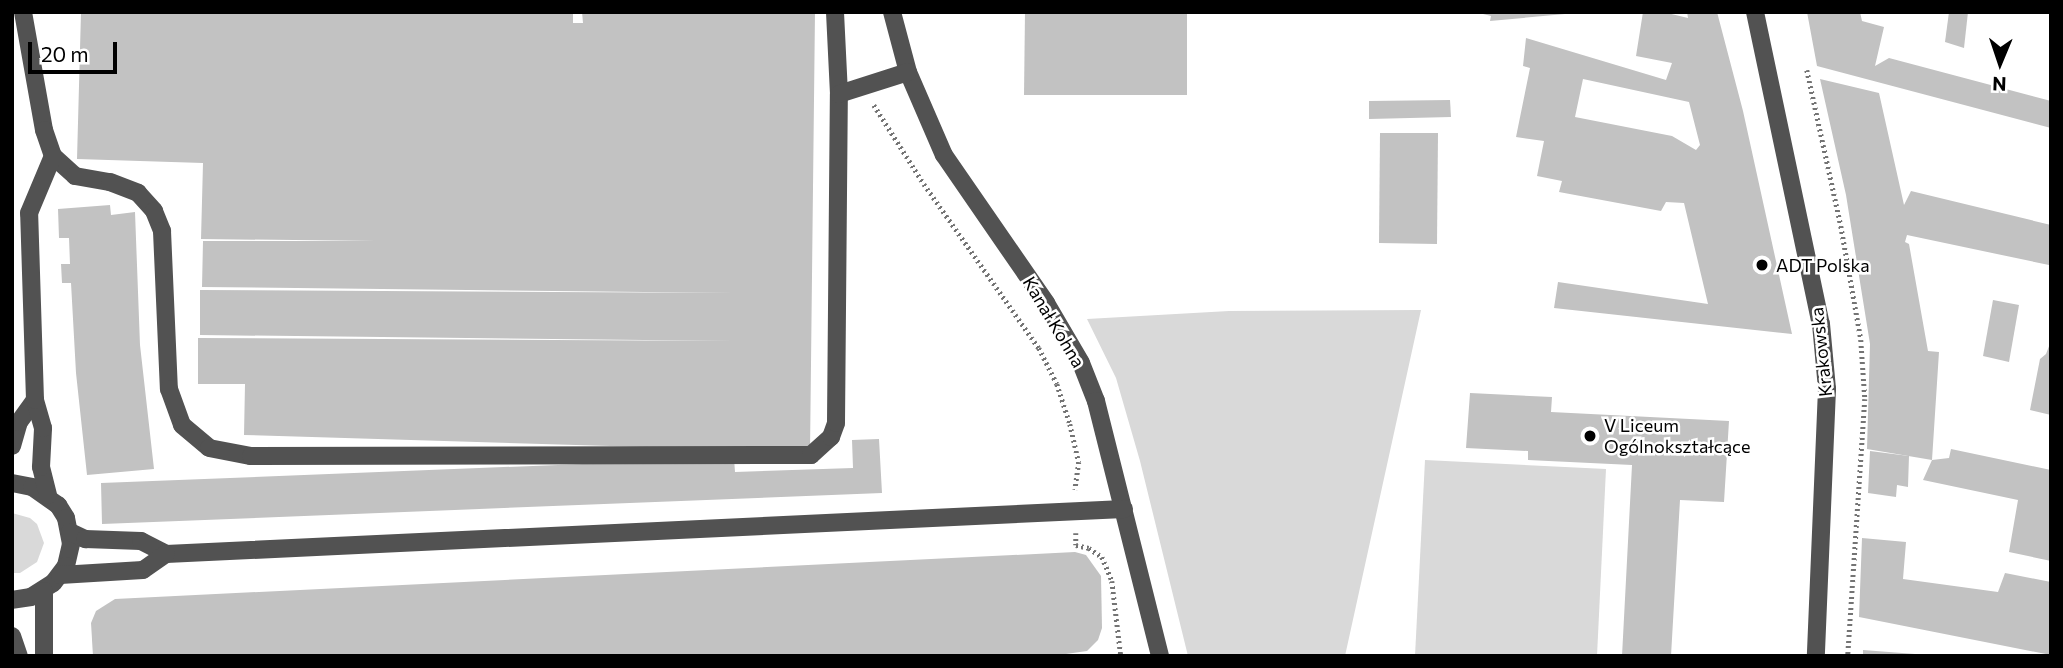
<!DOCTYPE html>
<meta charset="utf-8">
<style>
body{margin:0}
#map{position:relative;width:2063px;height:668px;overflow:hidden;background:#fff;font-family:Commissioner,sans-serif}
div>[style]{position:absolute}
.green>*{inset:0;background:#d9d9d9}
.building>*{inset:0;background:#c2c2c2}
.path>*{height:4.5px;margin-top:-2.25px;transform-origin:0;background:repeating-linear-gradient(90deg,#747474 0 2px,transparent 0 5.5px)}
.minor>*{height:18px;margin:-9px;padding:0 9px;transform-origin:9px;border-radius:9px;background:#525252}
.dots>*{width:19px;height:19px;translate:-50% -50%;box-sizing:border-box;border:4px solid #fff;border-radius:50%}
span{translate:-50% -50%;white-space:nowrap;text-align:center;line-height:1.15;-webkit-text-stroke:5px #fff;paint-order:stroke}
.poi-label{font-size:18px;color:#000}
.left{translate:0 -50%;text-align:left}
.street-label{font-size:18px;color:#000}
.frame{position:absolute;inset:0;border:14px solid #000;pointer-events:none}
.north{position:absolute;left:1965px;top:28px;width:70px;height:70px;-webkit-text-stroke:5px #fff;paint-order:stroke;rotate:182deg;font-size:19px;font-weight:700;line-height:28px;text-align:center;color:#000}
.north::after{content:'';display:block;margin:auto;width:24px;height:32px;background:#000;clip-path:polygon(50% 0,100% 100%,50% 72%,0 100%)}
.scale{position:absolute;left:28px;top:42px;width:89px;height:32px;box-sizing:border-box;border:4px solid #000;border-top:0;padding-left:9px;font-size:21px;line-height:24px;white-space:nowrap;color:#000;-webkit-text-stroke:5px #fff;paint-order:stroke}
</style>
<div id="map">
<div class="green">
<div style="clip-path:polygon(1421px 310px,1345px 656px,1188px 656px,1140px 461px,1116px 378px,1087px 319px,1229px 311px)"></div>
<div style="clip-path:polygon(1425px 460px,1606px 469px,1597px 656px,1415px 656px)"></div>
<div style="clip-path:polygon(12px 513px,30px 518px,37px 524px,44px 543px,37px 562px,20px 573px,12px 573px)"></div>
</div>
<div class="building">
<div style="clip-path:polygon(81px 12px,573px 12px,573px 23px,583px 23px,582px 12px,815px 12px,810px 452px,244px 435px,245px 384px,198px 384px,198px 338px,736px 341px,200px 335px,200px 290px,737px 293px,202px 287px,203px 241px,376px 241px,201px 239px,203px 163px,77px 159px)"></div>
<div style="clip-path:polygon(1025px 12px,1187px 12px,1187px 95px,1024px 95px)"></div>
<div style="clip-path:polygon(1475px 12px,1565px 12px,1565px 14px,1490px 21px,1491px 16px)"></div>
<div style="clip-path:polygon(evenodd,1643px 12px,1663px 12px,1688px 18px,1687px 12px,1717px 12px,1743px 111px,1792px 334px,1554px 308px,1558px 282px,1708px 304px,1684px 203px,1666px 202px,1661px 211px,1559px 192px,1562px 181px,1537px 176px,1544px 141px,1516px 137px,1530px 68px,1523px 66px,1526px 38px,1666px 80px,1672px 63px,1636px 56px,1643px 12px,1583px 79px,1689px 102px,1700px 145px,1696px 150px,1672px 136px,1575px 117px,1583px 79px)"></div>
<div style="clip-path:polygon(1807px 12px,1860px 12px,1862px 21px,1884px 27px,1875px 66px,1889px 58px,2051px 101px,2051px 128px,1817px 66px)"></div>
<div style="clip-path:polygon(1949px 12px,1968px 12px,1964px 48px,1945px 42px)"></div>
<div style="clip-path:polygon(1820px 79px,1879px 93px,1904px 205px,1911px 191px,2051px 225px,2049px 265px,1907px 235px,1905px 242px,1909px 244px,1928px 351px,1939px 352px,1932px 460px,1867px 449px,1870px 344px,1846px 195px)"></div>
<div style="clip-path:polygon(1450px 100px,1451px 117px,1369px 119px,1369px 101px)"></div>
<div style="clip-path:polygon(1380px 133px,1438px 133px,1437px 244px,1379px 243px)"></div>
<div style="clip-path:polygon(110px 205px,111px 215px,135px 212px,140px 345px,154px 469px,87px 475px,76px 373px,71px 283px,62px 283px,61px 264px,70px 264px,69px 238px,59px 238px,58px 209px)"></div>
<div style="clip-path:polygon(1993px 300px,2019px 305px,2009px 362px,1983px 356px)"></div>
<div style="clip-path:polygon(2051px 341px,2051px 415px,2030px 410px,2040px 359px,2046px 354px)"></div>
<div style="clip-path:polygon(1470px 393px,1552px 397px,1551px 412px,1729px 421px,1724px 502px,1680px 500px,1671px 656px,1622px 656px,1632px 465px,1528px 460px,1528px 451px,1466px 448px)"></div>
<div style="clip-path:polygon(879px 439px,882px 493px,102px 524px,101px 483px,734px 458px,735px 472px,853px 468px,852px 440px)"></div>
<div style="clip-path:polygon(1951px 449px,2051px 470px,2051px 561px,2009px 552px,2018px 500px,1923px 480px,1932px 460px,1949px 458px)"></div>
<div style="clip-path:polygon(1870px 451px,1909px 456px,1908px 487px,1897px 485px,1896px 497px,1868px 493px)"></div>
<div style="clip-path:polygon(1862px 538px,1906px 542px,1903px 579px,1998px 592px,2005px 573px,2051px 582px,2051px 655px,1859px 617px)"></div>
<div style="clip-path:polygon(1075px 552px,1086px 555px,1101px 576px,1102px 628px,1098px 640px,1087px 651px,1052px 656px,93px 656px,91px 623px,96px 611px,115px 599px)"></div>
<div style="clip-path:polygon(1863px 650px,1915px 654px,1915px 656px,1863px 656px)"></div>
</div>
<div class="path">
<div style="left:1807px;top:70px;width:160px;rotate:77.7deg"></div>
<div style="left:1841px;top:226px;width:116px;rotate:80deg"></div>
<div style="left:1861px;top:340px;width:59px;rotate:86.1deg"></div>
<div style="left:1865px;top:399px;width:258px;rotate:93.8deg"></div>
<div style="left:874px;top:105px;width:93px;rotate:57.7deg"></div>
<div style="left:924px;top:184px;width:200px;rotate:55deg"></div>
<div style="left:1039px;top:348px;width:40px;rotate:63.4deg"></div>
<div style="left:1057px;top:384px;width:42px;rotate:72deg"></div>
<div style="left:1070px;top:424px;width:39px;rotate:77deg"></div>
<div style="left:1079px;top:462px;width:28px;rotate:98deg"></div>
<div style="left:1076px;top:533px;width:12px;rotate:90deg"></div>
<div style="left:1076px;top:545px;width:13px;rotate:13deg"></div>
<div style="left:1089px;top:548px;width:16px;rotate:35deg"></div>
<div style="left:1102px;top:557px;width:26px;rotate:67deg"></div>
<div style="left:1112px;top:581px;width:76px;rotate:83.2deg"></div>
</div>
<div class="minor">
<div style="left:23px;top:12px;width:120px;rotate:79.9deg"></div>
<div style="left:44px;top:130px;width:28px;rotate:71deg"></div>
<div style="left:53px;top:156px;width:30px;rotate:42deg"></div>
<div style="left:75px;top:176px;width:36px;rotate:10deg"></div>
<div style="left:110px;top:182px;width:30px;rotate:21deg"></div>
<div style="left:138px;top:193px;width:24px;rotate:48deg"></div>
<div style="left:154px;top:211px;width:22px;rotate:68deg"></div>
<div style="left:162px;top:231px;width:158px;rotate:87.5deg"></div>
<div style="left:169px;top:389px;width:38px;rotate:70deg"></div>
<div style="left:182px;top:425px;width:35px;rotate:40deg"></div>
<div style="left:209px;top:448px;width:43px;rotate:10.8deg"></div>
<div style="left:251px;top:456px;width:560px;rotate:-0.1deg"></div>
<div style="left:811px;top:455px;width:27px;rotate:-42deg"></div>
<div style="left:831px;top:437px;width:15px;rotate:-70deg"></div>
<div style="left:836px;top:423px;width:329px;rotate:-89.5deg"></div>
<div style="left:839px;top:94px;width:82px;rotate:-92.8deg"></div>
<div style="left:892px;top:12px;width:62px;rotate:75.1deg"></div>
<div style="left:908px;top:72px;width:90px;rotate:66.6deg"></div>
<div style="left:944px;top:155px;width:180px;rotate:55.4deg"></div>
<div style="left:1046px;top:303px;width:69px;rotate:59.7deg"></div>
<div style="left:1081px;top:363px;width:41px;rotate:68.5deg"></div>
<div style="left:1096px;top:401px;width:263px;rotate:75.9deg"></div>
<div style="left:1755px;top:12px;width:319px;rotate:78.1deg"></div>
<div style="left:1821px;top:324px;width:65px;rotate:84.7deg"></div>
<div style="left:1827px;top:389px;width:267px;rotate:92.4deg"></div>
<div style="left:839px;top:94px;width:72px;rotate:-17.7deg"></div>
<div style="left:12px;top:446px;width:25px;rotate:-74deg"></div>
<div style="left:19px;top:422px;width:27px;rotate:-54deg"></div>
<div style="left:12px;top:483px;width:20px;rotate:11deg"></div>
<div style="left:32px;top:487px;width:32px;rotate:35deg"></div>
<div style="left:58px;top:505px;width:15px;rotate:58deg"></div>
<div style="left:66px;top:518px;width:26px;rotate:79deg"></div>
<div style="left:71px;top:544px;width:23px;rotate:103deg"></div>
<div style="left:66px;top:566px;width:21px;rotate:127deg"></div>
<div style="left:53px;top:583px;width:26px;rotate:148deg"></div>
<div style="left:31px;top:597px;width:19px;rotate:171deg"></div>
<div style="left:48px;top:495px;width:29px;rotate:-104deg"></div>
<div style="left:41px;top:467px;width:39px;rotate:-87deg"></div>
<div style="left:43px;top:428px;width:29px;rotate:-106deg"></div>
<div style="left:35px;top:400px;width:187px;rotate:-91.8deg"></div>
<div style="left:29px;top:213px;width:62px;rotate:-67.2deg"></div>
<div style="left:70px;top:532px;width:17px;rotate:25deg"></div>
<div style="left:85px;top:539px;width:56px;rotate:2deg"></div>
<div style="left:141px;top:541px;width:28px;rotate:27deg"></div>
<div style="left:166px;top:554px;width:959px;rotate:-2.69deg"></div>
<div style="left:60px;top:575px;width:83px;rotate:-3.4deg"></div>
<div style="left:143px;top:570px;width:28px;rotate:-35deg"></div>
<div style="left:12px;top:636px;width:21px;rotate:71deg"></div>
<div style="left:44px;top:656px;width:65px;rotate:-90deg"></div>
</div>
<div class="dots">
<div style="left:1762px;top:265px;background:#000"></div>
<div style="left:1590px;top:436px;background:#000"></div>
</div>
<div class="poi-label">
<span class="left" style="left:1776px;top:265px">ADT Polska</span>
<span class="left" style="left:1604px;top:436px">V Liceum<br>Ogólnokształcące</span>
</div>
<div class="street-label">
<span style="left:1054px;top:322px;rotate:59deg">Kanał Kohna</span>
<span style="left:1821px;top:352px;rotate:-96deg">Krakowska</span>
</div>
<div class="frame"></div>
<div class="north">N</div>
<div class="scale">20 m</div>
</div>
